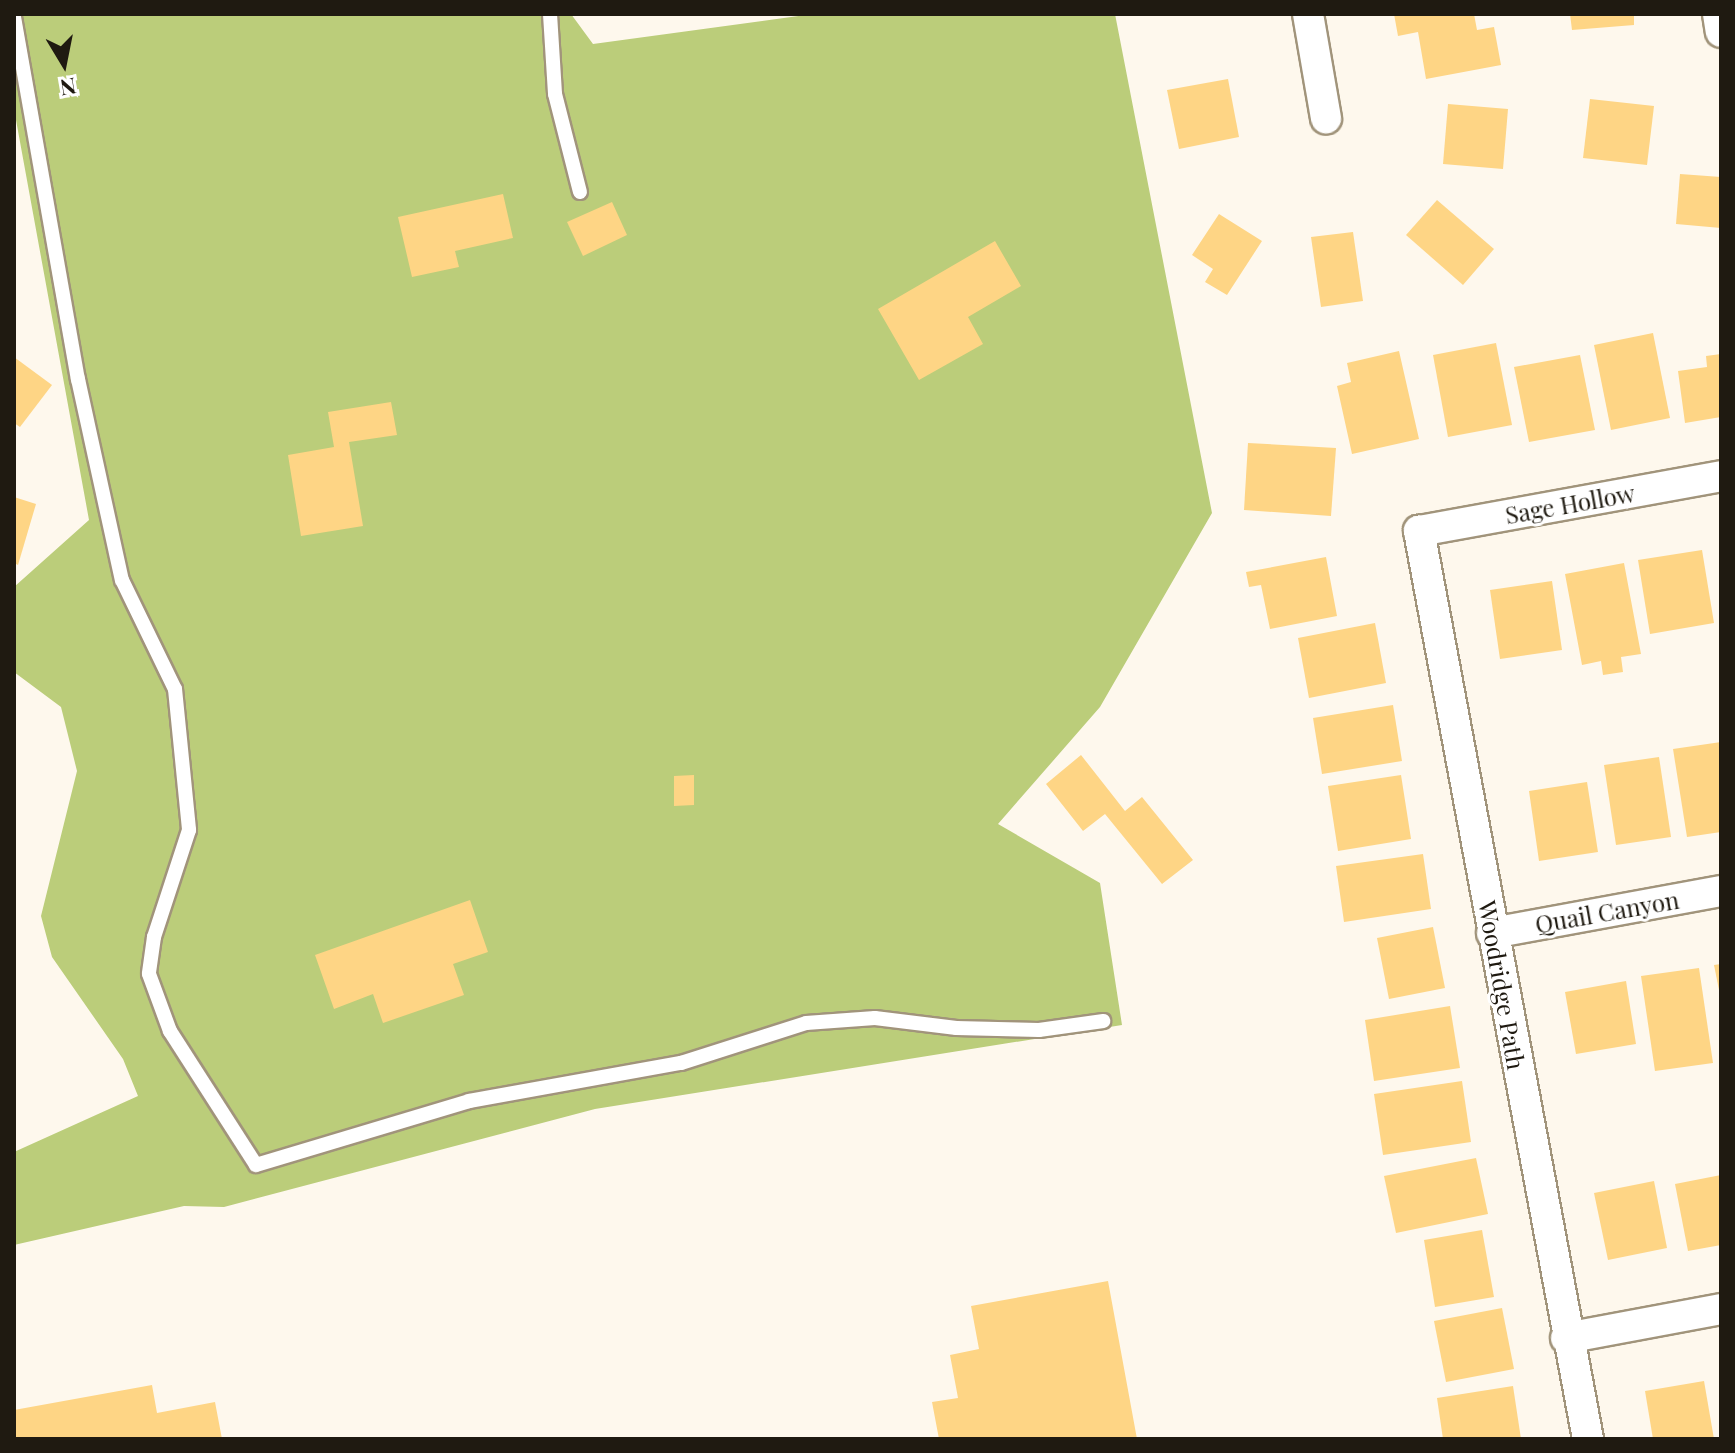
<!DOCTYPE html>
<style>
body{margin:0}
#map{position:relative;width:1735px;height:1453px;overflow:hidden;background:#fef8ed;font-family:"Playfair Display",serif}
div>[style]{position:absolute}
.forest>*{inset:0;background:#bbcd7a}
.building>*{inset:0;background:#fed585}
.roads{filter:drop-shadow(2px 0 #a1947b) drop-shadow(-2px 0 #a1947b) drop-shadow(0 2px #a1947b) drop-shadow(0 -2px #a1947b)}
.service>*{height:14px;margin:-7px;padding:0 7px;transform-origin:7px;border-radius:7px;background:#fff}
.minor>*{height:30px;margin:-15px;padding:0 15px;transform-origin:15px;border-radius:15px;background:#fff}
span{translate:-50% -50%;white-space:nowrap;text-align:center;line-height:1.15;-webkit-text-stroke:6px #fff;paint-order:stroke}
.street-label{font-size:24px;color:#1f1a11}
.frame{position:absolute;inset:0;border:16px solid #1f1a11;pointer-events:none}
.north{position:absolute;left:24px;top:24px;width:80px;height:80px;-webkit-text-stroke:6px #fff;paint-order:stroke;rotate:170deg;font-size:22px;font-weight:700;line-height:32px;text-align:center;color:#1f1a11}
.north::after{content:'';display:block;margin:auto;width:28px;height:36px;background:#1f1a11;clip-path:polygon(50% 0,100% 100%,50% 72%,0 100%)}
</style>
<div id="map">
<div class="forest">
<div style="clip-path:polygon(14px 14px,571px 14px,593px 44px,813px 14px,1115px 14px,1212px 513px,1100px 707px,998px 824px,1100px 883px,1122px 1025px,595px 1109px,224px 1207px,184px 1206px,14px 1245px,14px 1152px,138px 1096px,123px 1059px,52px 957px,41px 916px,77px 771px,61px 707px,14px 672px,14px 587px,89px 520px,14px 109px)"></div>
</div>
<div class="building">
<div style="clip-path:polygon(1394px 14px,1474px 14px,1477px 30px,1494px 27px,1501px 65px,1426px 79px,1418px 32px,1398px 36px)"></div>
<div style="clip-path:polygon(1570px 14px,1634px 14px,1634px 25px,1572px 30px)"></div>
<div style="clip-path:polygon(1228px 79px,1239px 137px,1179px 149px,1167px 90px)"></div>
<div style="clip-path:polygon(1590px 99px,1654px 106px,1647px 165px,1583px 158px)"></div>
<div style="clip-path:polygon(1448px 104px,1508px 109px,1503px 169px,1443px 164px)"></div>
<div style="clip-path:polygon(1680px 174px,1721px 177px,1721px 228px,1676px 224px)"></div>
<div style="clip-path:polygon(503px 194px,513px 238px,455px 251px,459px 267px,412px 277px,398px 217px)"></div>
<div style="clip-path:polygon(1437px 200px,1494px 249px,1463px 285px,1406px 235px)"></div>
<div style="clip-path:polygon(612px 202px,627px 235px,583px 256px,567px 222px)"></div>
<div style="clip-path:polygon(1219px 214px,1262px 241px,1227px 295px,1205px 282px,1213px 269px,1192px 255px)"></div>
<div style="clip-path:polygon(1353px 232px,1363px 301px,1321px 307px,1311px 237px)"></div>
<div style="clip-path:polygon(995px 241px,1021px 286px,968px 317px,983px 344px,919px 380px,878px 309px)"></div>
<div style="clip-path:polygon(1653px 333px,1670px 418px,1611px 430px,1594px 345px)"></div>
<div style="clip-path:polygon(1496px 343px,1512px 425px,1448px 437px,1433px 355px)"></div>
<div style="clip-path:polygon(1399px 351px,1419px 439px,1352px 454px,1337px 386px,1351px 382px,1347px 363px)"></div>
<div style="clip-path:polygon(1721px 354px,1721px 417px,1685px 423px,1678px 371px,1707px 367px,1706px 356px)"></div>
<div style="clip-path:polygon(1580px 355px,1595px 430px,1529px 442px,1514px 367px)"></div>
<div style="clip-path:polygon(14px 357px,52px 385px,20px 427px,14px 423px)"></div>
<div style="clip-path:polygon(391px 402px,397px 435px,349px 442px,363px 526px,301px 536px,288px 455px,334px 447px,328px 412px)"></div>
<div style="clip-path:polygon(1248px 443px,1336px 448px,1331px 516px,1244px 510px)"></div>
<div style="clip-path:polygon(14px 497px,36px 504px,18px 565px,14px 563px)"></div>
<div style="clip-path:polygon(1702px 550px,1714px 623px,1650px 634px,1638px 560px)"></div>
<div style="clip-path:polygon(1326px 557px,1337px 616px,1270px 629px,1261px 585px,1249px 587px,1246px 572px)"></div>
<div style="clip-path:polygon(1624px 563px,1641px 654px,1621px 657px,1623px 672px,1603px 675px,1601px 661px,1582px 665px,1565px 574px)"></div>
<div style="clip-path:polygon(1552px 581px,1562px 650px,1500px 659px,1490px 590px)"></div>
<div style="clip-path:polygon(1375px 623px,1386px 683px,1309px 698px,1298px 638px)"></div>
<div style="clip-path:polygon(1393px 705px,1402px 761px,1322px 774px,1313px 718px)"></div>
<div style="clip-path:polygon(1721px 742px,1721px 832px,1687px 837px,1673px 749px)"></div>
<div style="clip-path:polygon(1081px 755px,1125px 811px,1142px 797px,1193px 860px,1162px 884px,1105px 814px,1083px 831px,1046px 784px)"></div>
<div style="clip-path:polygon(1659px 757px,1671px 837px,1616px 845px,1604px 765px)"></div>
<div style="clip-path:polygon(694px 775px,694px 805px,674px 806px,674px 776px)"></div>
<div style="clip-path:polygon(1401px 775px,1411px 839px,1338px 851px,1328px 786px)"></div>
<div style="clip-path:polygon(1587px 782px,1598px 852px,1539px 861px,1529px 791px)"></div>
<div style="clip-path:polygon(1423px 854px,1431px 909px,1344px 922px,1336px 866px)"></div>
<div style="clip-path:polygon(470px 900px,488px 952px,453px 964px,464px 995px,383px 1023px,373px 994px,334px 1009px,315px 955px)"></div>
<div style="clip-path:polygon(1433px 927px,1445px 988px,1389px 999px,1377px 938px)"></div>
<div style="clip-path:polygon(1721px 964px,1721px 995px,1720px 995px,1714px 965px)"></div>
<div style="clip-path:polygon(1699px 968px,1713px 1063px,1655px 1071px,1641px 976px)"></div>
<div style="clip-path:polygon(1626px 981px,1636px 1044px,1576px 1054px,1565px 992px)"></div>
<div style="clip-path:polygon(1450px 1006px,1460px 1068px,1374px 1081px,1365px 1020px)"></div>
<div style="clip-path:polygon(1462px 1081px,1471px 1142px,1383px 1155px,1374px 1094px)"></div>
<div style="clip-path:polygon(1476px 1158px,1488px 1214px,1396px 1233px,1384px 1176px)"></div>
<div style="clip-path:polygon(1721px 1175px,1721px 1245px,1688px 1251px,1675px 1184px)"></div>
<div style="clip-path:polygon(1654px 1181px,1667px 1248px,1608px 1260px,1594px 1193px)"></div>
<div style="clip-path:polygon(1482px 1230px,1494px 1297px,1435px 1307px,1424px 1240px)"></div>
<div style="clip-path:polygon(1108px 1281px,1137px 1439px,939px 1439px,932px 1402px,958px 1398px,950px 1355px,979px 1349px,971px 1306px)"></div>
<div style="clip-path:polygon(1502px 1308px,1514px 1369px,1446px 1382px,1434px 1321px)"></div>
<div style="clip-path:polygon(1704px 1381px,1714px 1439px,1653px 1439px,1645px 1391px)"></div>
<div style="clip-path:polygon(152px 1385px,157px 1413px,215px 1402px,222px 1439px,14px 1439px,14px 1410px)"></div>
<div style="clip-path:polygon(1513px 1386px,1521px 1439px,1443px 1439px,1437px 1398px)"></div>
</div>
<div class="roads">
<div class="service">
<div style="left:550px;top:14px;width:80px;rotate:86.4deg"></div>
<div style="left:555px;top:94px;width:101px;rotate:75.7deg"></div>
<div style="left:14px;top:17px;width:368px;rotate:80deg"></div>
<div style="left:78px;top:379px;width:206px;rotate:77.7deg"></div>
<div style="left:122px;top:580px;width:121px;rotate:64.1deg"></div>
<div style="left:175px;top:689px;width:142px;rotate:84.3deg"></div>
<div style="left:189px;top:830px;width:113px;rotate:108.1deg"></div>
<div style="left:154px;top:937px;width:37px;rotate:98deg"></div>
<div style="left:149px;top:974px;width:61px;rotate:69.8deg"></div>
<div style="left:170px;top:1031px;width:159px;rotate:57.3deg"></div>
<div style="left:256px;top:1165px;width:222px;rotate:-16.7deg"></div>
<div style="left:469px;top:1101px;width:215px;rotate:-10.2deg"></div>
<div style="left:681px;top:1063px;width:131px;rotate:-17.7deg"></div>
<div style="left:806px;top:1023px;width:69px;rotate:-4.1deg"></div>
<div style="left:875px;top:1018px;width:82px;rotate:7deg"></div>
<div style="left:956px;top:1028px;width:83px;rotate:1.4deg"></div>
<div style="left:1039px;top:1030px;width:65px;rotate:-8deg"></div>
</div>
<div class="minor">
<div style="left:1308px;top:14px;width:106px;rotate:80.2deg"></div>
<div style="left:1718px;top:14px;width:18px;rotate:81deg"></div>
<div style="left:1492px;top:933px;width:233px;rotate:-10.4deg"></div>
<div style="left:1566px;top:1338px;width:158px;rotate:-10.6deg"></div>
<div style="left:1588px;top:1439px;width:924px;rotate:-100.54deg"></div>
<div style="left:1419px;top:531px;width:307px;rotate:-10.3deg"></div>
</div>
</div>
<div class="street-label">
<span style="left:1570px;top:504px;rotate:-10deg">Sage Hollow</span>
<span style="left:1607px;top:912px;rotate:-10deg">Quail Canyon</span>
<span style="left:1502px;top:985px;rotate:80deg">Woodridge Path</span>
</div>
<div class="frame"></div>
<div class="north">N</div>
</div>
